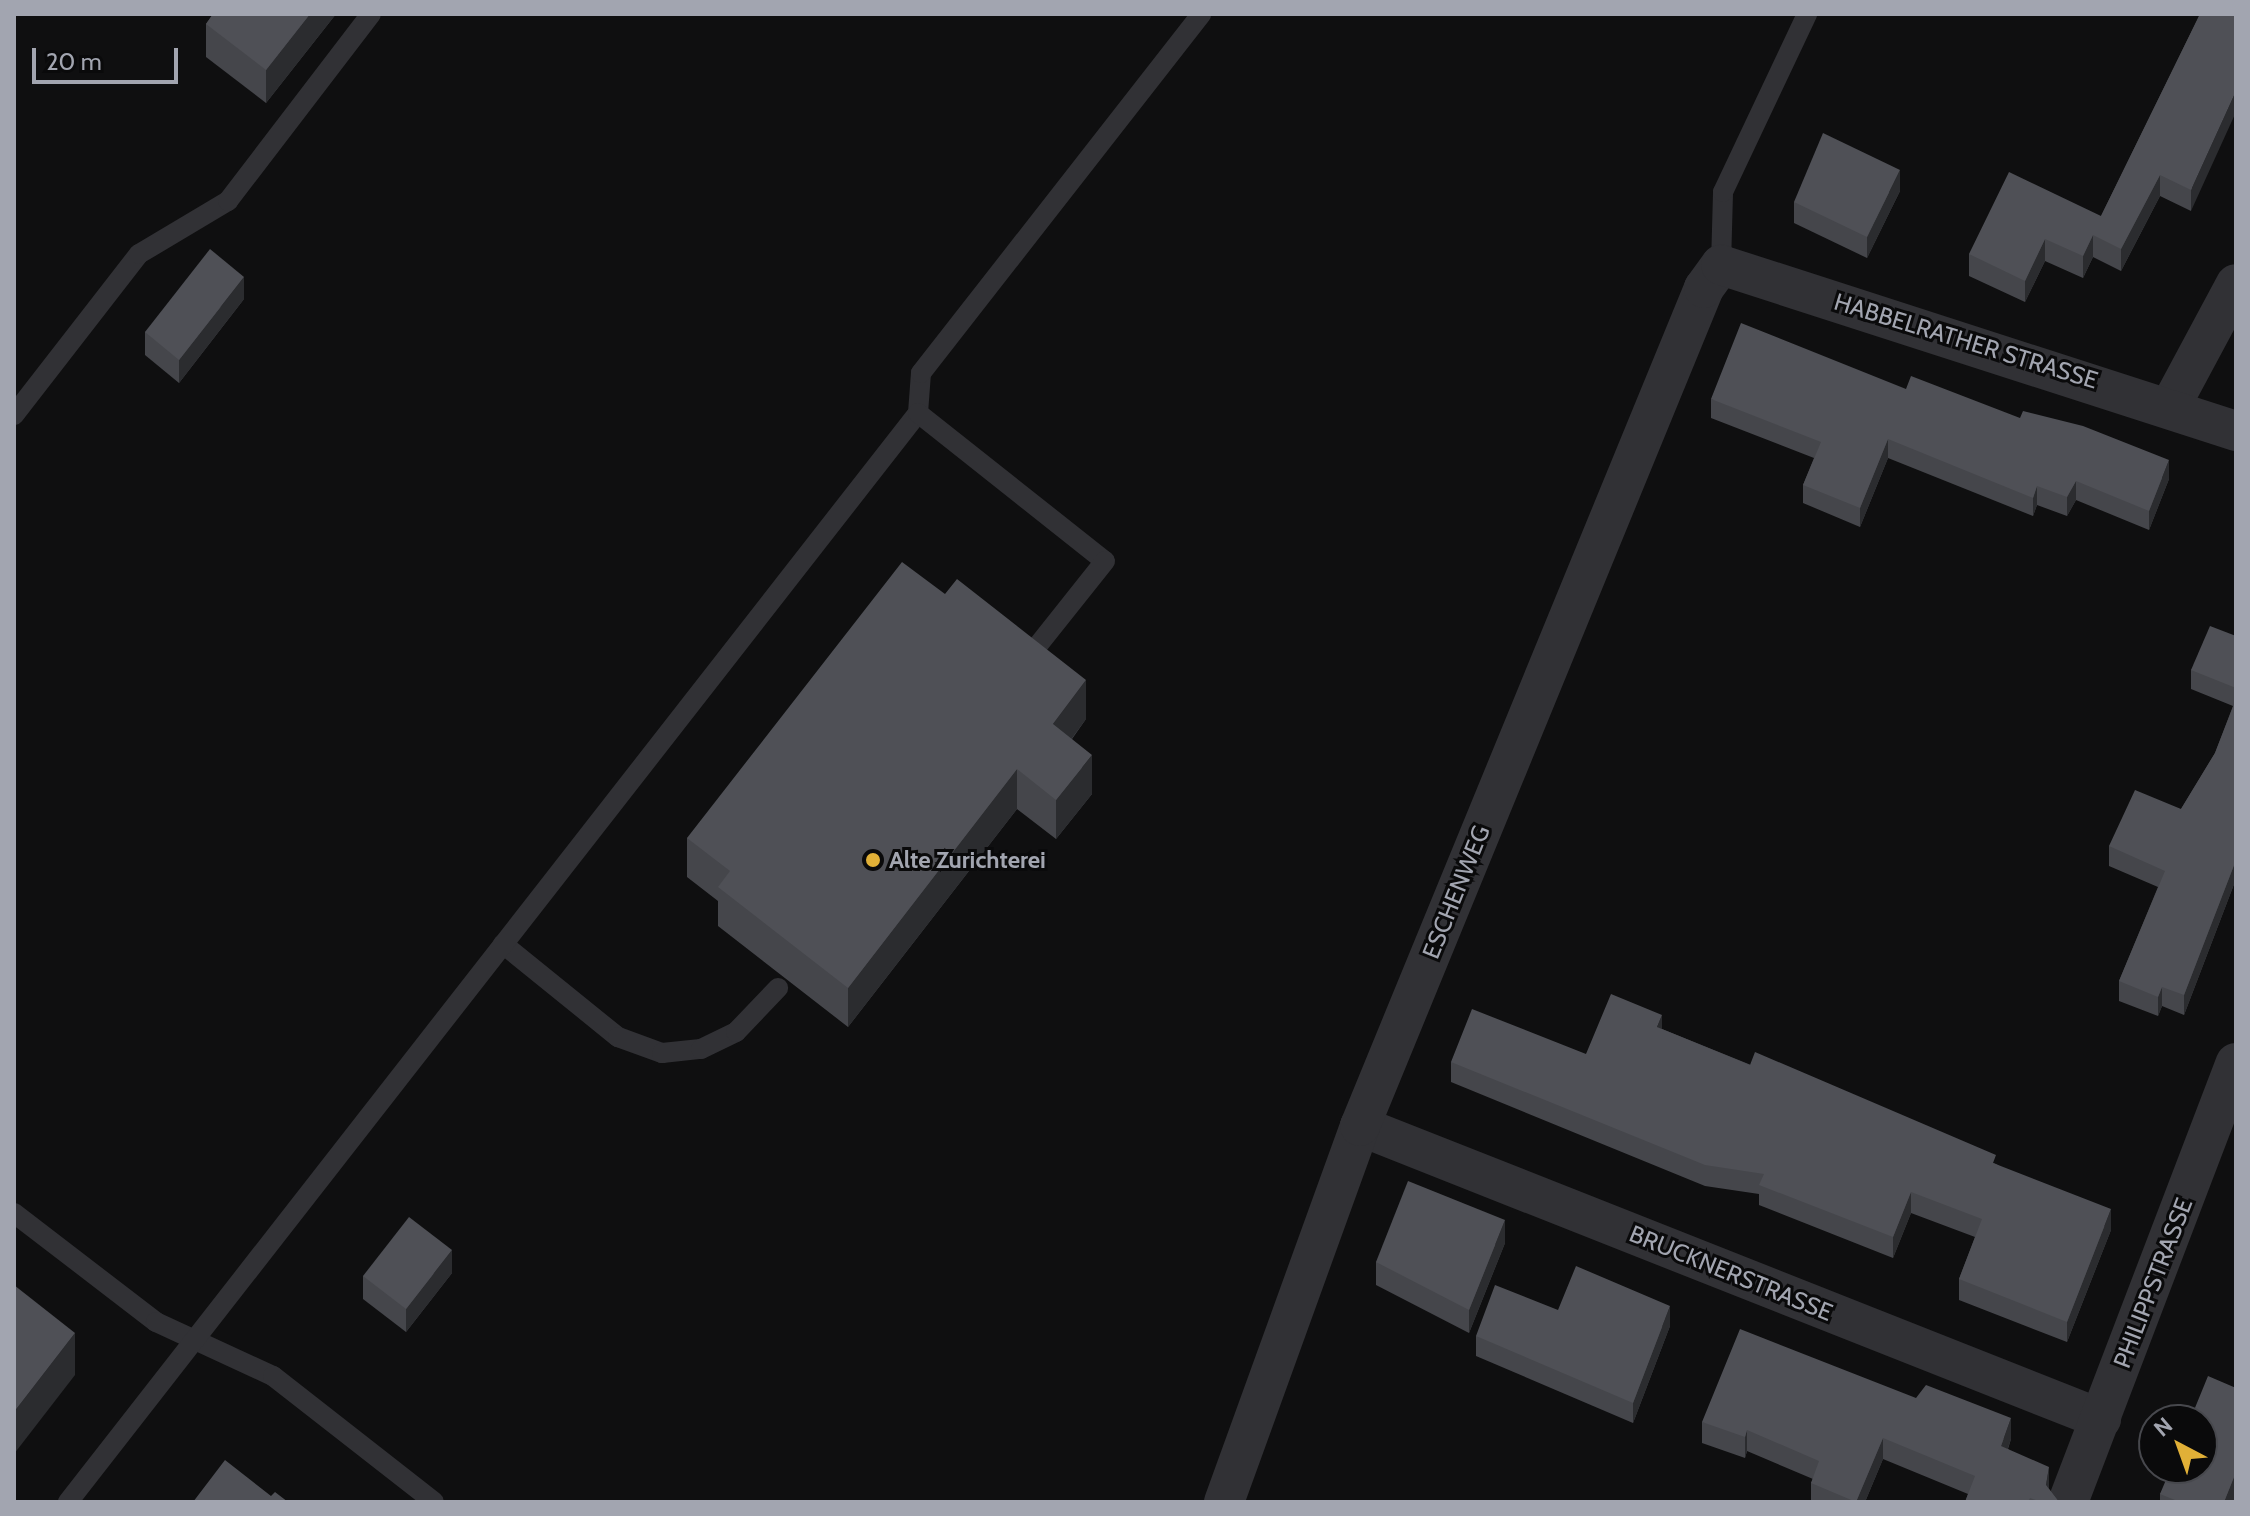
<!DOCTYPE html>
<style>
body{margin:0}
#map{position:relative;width:2250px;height:1516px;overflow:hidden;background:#0f0f10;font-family:Cabin,sans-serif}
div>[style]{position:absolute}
.lane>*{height:20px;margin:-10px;padding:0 10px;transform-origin:10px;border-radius:10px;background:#313135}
.street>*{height:40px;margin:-20px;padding:0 20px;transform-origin:20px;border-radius:20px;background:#313135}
.wall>*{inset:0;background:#45464b}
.shaded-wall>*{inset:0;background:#2b2c2f}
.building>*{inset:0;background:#4f5056}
.dots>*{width:22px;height:22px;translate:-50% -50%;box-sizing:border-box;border:4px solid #0a0a0b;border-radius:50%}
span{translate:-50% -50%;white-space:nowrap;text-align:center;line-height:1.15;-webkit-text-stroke:6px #0a0a0b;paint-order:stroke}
.street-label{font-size:24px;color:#a2a5b0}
.poi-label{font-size:24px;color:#a2a5b0;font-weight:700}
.left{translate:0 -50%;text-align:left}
.frame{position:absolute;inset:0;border:16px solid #a2a5b0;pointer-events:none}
.north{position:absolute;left:2138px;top:1404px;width:80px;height:80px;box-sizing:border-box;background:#0a0a0b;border:2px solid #47484d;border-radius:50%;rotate:319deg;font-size:22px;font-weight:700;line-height:32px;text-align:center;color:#a2a5b0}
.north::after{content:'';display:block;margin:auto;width:28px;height:36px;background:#e1b037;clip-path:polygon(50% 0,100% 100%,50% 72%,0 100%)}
.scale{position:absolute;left:32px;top:48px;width:146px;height:36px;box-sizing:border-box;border:4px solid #a2a5b0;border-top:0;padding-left:10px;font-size:24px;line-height:28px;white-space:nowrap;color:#a2a5b0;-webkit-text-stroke:6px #0a0a0b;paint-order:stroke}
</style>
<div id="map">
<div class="lane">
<div style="left:1721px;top:265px;width:73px;rotate:-88.4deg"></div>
<div style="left:1723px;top:192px;width:197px;rotate:-64.7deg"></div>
<div style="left:918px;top:413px;width:40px;rotate:-85.7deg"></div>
<div style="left:921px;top:373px;width:455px;rotate:-52deg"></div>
<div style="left:14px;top:415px;width:204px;rotate:-52.2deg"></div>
<div style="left:139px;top:254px;width:104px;rotate:-30.8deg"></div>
<div style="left:228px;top:201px;width:235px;rotate:-52.6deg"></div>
<div style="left:503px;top:944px;width:148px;rotate:39deg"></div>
<div style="left:618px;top:1037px;width:47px;rotate:20deg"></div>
<div style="left:662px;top:1053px;width:39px;rotate:-6deg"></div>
<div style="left:701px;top:1049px;width:39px;rotate:-26deg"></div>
<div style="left:736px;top:1032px;width:61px;rotate:-46.3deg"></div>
<div style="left:14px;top:1213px;width:179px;rotate:37.5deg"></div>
<div style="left:156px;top:1322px;width:129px;rotate:24.8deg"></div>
<div style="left:273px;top:1376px;width:204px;rotate:38deg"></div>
<div style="left:68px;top:1502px;width:1381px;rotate:-52.03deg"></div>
<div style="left:918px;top:413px;width:238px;rotate:38.4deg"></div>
<div style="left:1105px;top:561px;width:119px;rotate:128.5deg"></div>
</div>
<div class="street">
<div style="left:2171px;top:405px;width:137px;rotate:-61.8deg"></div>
<div style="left:1360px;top:1126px;width:797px;rotate:21.57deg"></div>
<div style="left:1224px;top:1502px;width:400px;rotate:-70.1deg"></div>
<div style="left:1360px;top:1126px;width:906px;rotate:-67.68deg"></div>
<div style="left:1704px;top:288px;width:29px;rotate:-54deg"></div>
<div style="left:1721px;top:265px;width:541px;rotate:17.87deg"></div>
<div style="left:2068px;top:1502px;width:470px;rotate:-69.1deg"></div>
</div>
<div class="wall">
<div style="clip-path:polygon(213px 14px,336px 14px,266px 103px,206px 57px,206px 24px)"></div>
<div style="clip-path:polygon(2200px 14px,2191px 211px,2160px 196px,2121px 271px,2093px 257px,2083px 278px,2045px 261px,2025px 302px,1969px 276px,1969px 254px,2101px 216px)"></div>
<div style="clip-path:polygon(1900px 191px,1867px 258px,1794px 223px,1794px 202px)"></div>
<div style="clip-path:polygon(244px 299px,179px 383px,145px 355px,145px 332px)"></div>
<div style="clip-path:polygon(1711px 399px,2169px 479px,2149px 530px,2076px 500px,2067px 516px,2037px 505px,2033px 516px,1888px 458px,1860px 527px,1803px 503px,1803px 485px,1814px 458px,1711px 418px)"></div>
<div style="clip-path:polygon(2236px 636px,2236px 879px,2184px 1015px,2162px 1006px,2158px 1016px,2119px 1001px,2119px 981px,2158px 887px,2109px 866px,2109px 846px,2181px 809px,2215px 753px,2233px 706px,2191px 689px,2191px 670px)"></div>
<div style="clip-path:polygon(1086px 719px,1072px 739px,1092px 794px,1056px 839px,1017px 809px,848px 1027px,718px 926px,718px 901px,687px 877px,687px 838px)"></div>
<div style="clip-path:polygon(1662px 1029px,1996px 1164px,2111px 1230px,2067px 1342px,1959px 1300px,1959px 1279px,1975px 1237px,1911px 1213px,1893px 1258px,1759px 1205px,1759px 1194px,1705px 1186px,1451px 1082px,1451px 1062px,1586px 1054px)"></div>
<div style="clip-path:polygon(1505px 1243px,1469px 1333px,1376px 1285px,1376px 1262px)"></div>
<div style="clip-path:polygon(452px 1273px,406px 1332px,363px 1299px,363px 1276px)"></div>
<div style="clip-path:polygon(1670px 1326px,1633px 1423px,1476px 1356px,1476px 1336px)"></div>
<div style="clip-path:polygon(2236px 1388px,2236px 1495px,2233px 1502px,2160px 1502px,2160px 1494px)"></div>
<div style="clip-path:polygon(1702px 1422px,2011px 1439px,2008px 1449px,2049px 1489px,2059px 1502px,2080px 1502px,1965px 1502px,1968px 1494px,1883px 1459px,1865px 1502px,1811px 1502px,1811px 1483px,1813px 1479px,1747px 1451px,1745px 1458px,1702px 1443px)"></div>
</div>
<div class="shaded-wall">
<div style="clip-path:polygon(310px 14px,336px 14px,266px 103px,266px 70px)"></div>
<div style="clip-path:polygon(2236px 91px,2236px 112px,2191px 211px,2191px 190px)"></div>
<div style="clip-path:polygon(1900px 170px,1900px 191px,1867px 258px,1867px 237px)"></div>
<div style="clip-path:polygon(2160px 175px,2160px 196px,2121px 271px,2121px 249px)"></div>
<div style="clip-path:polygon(2093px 235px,2093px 257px,2083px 278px,2083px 256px)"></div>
<div style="clip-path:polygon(2045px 239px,2045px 261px,2025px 302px,2025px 281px)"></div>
<div style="clip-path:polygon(244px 277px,244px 299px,179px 383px,179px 360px)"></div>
<div style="clip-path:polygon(1888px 439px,1888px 458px,1860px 527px,1860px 508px)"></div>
<div style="clip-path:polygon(2169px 460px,2169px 479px,2149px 530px,2149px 511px)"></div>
<div style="clip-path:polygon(2076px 481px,2076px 500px,2067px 516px,2067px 497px)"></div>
<div style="clip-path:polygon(2037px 486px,2037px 505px,2033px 516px,2033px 498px)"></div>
<div style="clip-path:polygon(1086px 680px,1086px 719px,1053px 764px,1053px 724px)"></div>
<div style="clip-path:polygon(1092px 755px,1092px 794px,1056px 839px,1056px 800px)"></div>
<div style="clip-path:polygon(1017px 769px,1017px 809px,848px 1027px,848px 988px)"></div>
<div style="clip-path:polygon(2236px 860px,2236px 879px,2184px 1015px,2184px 995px)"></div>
<div style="clip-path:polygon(2162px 987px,2162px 1006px,2158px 1016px,2158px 997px)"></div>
<div style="clip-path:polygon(1662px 1015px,1662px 1036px,1657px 1027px)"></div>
<div style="clip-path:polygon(1911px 1192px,1911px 1213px,1893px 1258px,1893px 1237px)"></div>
<div style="clip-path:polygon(2111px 1209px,2111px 1230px,2067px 1342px,2067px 1322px)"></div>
<div style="clip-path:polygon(1505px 1220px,1505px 1243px,1469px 1333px,1469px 1310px)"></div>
<div style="clip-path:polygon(452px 1250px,452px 1273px,406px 1332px,406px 1309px)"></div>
<div style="clip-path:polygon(1670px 1306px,1670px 1326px,1633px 1423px,1633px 1403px)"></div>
<div style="clip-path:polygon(75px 1333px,75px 1375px,14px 1454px,14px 1412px)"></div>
<div style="clip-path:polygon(2011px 1418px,2011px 1439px,2001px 1468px,2001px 1446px)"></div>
<div style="clip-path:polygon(1747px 1430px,1747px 1451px,1745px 1458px,1745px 1437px)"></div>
<div style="clip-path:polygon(1883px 1438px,1883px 1459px,1865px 1502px,1856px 1502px)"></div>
<div style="clip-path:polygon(2049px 1467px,2049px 1488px,2046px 1502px,2046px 1485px)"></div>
<div style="clip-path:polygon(2236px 1472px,2236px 1495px,2233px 1502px,2224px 1502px)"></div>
</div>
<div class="building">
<div style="clip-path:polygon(213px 14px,310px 14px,266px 70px,206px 24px)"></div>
<div style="clip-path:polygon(2200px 14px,2236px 14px,2236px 91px,2191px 190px,2160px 175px,2121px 249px,2093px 235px,2083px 256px,2045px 239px,2025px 281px,1969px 254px,2009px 172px,2101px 216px)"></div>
<div style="clip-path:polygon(1823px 133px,1900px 170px,1867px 237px,1794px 202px)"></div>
<div style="clip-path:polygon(210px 249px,244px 277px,179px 360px,145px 332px)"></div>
<div style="clip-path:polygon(1741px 323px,1906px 389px,1911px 376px,2020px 418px,2023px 411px,2083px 426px,2169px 460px,2149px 511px,2076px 481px,2067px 497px,2037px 486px,2033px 498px,1888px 439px,1860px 508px,1803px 485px,1821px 442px,1711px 399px)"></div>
<div style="clip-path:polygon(902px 562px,945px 594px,957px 579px,1086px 680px,1053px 724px,1092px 755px,1056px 800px,1017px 769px,848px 988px,718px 887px,730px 871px,687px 838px)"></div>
<div style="clip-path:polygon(2210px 626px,2236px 636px,2236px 688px,2191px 670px)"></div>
<div style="clip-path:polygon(2236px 699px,2236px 860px,2184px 995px,2162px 987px,2158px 997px,2119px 981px,2165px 871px,2109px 846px,2135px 790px,2181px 809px,2215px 753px)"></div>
<div style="clip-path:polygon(1611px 994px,1662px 1015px,1657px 1027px,1750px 1065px,1755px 1052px,1996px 1155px,1993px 1163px,2111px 1209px,2067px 1322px,1959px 1279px,1982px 1219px,1911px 1192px,1893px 1237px,1759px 1185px,1764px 1174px,1705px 1165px,1451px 1062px,1472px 1009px,1586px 1054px)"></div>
<div style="clip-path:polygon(1408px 1181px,1505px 1220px,1469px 1310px,1376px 1262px)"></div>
<div style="clip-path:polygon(409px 1217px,452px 1250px,406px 1309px,363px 1276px)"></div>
<div style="clip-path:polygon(1576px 1266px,1670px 1306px,1633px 1403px,1476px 1336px,1495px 1285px,1558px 1310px)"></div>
<div style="clip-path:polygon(14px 1285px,75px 1333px,14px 1412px)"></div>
<div style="clip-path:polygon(1740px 1329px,1916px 1398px,1926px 1385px,2011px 1418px,2001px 1446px,2049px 1467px,2046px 1485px,2059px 1502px,2080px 1500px,2079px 1502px,2041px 1502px,2030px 1498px,2028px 1502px,1965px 1502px,1975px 1476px,1883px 1438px,1856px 1502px,1811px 1483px,1819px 1461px,1747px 1430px,1745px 1437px,1702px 1422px)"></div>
<div style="clip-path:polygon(2208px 1376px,2236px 1388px,2236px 1472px,2224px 1502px,2180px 1502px,2160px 1494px,2171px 1468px,2202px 1468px,2202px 1420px,2190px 1420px)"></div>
<div style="clip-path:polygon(225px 1460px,271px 1496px,275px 1492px,288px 1502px,193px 1502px)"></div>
</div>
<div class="dots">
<div style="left:873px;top:860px;background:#e1b037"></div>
</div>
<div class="street-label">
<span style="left:1966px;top:341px;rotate:17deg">HABBELRATHER STRASSE</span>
<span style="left:1456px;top:892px;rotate:-68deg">ESCHENWEG</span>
<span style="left:1731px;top:1273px;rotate:22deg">BRUCKNERSTRASSE</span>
<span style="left:2153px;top:1283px;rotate:-69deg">PHILIPPSTRASSE</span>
</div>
<div class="poi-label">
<span class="left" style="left:889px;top:860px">Alte Zurichterei</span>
</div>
<div class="frame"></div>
<div class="north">N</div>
<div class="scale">20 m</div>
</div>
